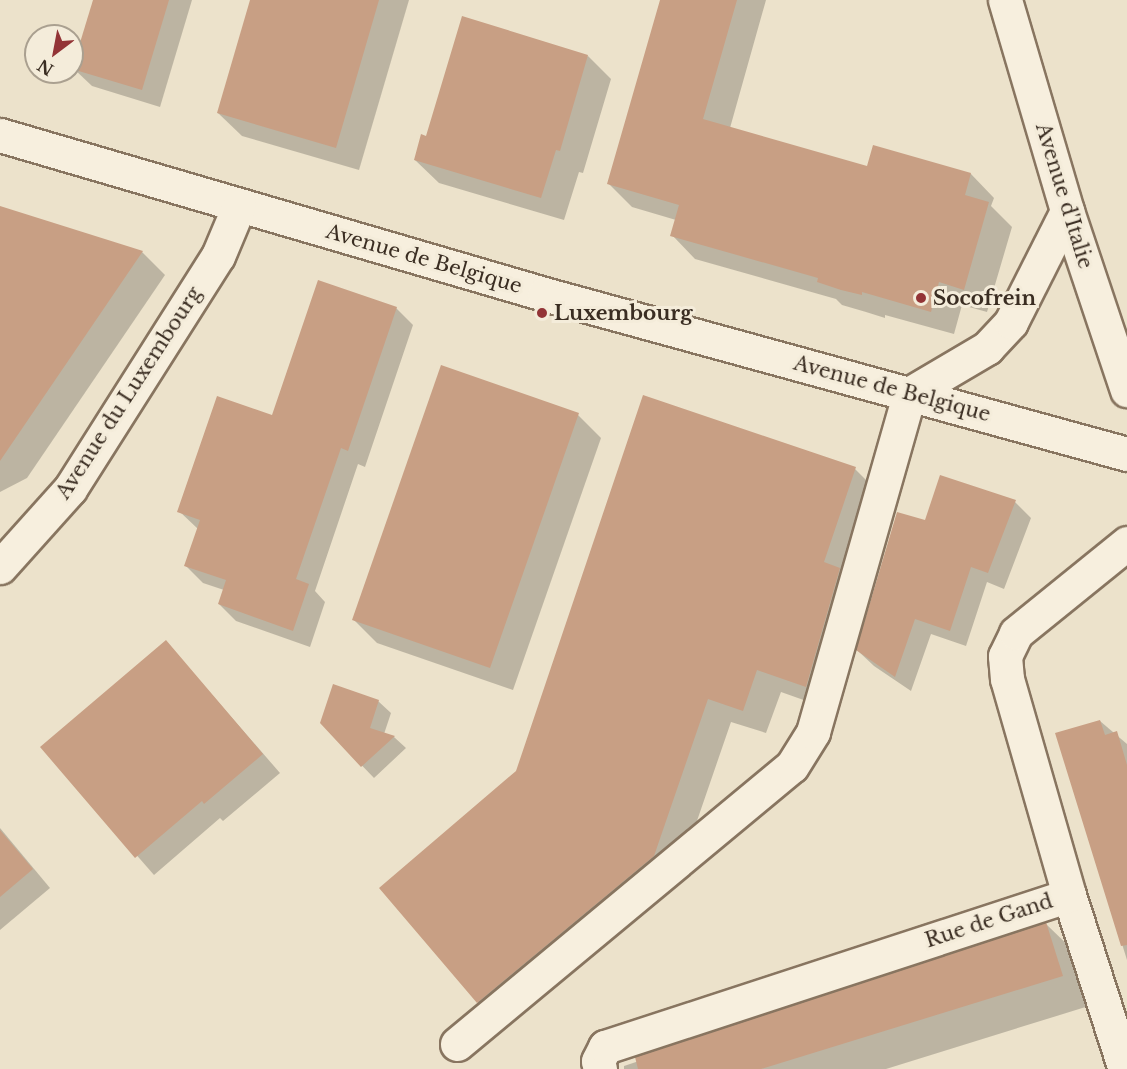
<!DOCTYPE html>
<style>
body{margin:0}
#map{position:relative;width:1127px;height:1069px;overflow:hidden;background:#ece2cb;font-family:"Libre Baskerville",serif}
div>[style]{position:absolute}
.shadow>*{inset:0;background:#0003}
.building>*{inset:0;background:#c89f84}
.roads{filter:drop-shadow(2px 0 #887560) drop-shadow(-2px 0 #887560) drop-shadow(0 2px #887560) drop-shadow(0 -2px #887560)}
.minor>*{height:33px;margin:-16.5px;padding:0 16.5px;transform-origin:16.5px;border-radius:16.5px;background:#f7efde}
.dots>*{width:16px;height:16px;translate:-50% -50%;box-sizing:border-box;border:3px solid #f4ecda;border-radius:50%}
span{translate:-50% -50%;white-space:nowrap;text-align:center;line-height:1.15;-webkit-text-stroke:6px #f4ecda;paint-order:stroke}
.street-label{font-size:20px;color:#3a2d22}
.poi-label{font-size:20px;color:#3a2d22;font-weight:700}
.left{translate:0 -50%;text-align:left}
.north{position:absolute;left:24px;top:24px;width:60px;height:60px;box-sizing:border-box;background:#f4ecda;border:2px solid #aaa090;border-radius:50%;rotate:212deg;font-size:16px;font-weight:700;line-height:24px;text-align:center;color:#3a2d22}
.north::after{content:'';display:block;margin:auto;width:21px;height:27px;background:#933436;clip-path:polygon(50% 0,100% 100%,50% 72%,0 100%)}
</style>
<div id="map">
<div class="shadow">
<div style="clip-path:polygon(95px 0,192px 0,160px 107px,92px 86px,74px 69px)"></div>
<div style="clip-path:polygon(252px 0,409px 0,359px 170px,242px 136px,218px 113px)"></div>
<div style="clip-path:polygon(662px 0,766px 0,730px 128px,868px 168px,971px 174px,994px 198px,991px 206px,1012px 227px,987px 312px,962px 305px,954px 334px,885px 315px,885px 318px,866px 312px,842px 305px,836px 299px,695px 259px,672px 235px,676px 220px,632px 207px,609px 184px)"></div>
<div style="clip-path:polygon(588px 56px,611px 79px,583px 173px,579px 172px,564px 220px,439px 183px,415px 160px,427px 138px)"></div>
<div style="clip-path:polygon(3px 209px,142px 252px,165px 275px,27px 478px,0 492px,0 218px)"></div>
<div style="clip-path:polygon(396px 308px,413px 325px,365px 467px,358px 464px,315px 591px,325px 602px,310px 647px,236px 621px,219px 604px,224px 590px,203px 583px,186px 566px,198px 529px,179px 511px,273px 417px)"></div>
<div style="clip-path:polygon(578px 415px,601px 438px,513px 690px,377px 643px,354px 620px)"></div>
<div style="clip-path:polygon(855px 469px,878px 492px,829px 709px,781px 692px,766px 733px,731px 722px,677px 879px,501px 1025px,478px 1002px,517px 772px)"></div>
<div style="clip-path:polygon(1015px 502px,1031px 518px,1004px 589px,987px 582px,966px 646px,931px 634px,911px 691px,874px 666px,857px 650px,926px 522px)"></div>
<div style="clip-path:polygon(166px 642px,280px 773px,223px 821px,220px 818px,154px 875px,42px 747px)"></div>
<div style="clip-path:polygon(378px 701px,391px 713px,384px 734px,394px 737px,406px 748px,374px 778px,321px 723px)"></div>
<div style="clip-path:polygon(1100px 721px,1127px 744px,1127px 960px,1057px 734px)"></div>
<div style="clip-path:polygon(0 828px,50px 888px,0 930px)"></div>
<div style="clip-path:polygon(1046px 924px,1076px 953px,1092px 1005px,886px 1069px,624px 1069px,624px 1066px)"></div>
</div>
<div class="building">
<div style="clip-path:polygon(93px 0,169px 0,142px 90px,72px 69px)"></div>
<div style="clip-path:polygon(250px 0,379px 0,336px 148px,217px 113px)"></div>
<div style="clip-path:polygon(660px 0,737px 0,703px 119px,867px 166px,873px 145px,971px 173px,965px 195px,989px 202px,964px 290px,939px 282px,931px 312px,862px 292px,862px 295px,841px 290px,817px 282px,818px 278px,670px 236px,679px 205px,607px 184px)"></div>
<div style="clip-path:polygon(462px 16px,588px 55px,560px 151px,556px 150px,541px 198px,414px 160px,421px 134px,426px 136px)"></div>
<div style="clip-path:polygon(0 206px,143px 251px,0 461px)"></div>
<div style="clip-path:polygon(318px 280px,397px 307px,348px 451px,341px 448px,296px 579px,309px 584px,293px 631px,218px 604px,226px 580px,184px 566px,200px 520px,177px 512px,217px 396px,272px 415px)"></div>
<div style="clip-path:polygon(441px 365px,579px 413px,490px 668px,352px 620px)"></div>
<div style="clip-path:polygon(643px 395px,856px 467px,824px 562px,840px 568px,806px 687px,757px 670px,743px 711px,708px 699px,654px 856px,477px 1003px,379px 888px,516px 771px)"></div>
<div style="clip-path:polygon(940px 475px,1016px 500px,988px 573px,971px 567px,950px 631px,915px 619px,895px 677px,856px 650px,897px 512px,925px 520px)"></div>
<div style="clip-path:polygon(166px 640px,263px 754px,204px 804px,202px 801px,135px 858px,40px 747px)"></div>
<div style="clip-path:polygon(333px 684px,379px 700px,370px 728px,395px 736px,361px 767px,320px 723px)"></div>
<div style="clip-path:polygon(1100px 720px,1105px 735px,1117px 731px,1127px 765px,1127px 945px,1121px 946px,1055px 733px)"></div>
<div style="clip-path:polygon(0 830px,33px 869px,0 897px)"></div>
<div style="clip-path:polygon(1046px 922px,1063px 976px,761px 1069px,638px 1069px,635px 1057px)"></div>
</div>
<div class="roads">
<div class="minor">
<div style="left:1005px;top:0;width:220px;rotate:73.6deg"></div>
<div style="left:1067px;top:211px;width:189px;rotate:71.5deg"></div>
<div style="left:0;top:135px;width:567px;rotate:16.29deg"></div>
<div style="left:544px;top:294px;width:605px;rotate:15.35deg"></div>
<div style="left:0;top:567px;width:105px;rotate:-48.1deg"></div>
<div style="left:70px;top:489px;width:276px;rotate:-57.6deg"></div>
<div style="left:218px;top:256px;width:54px;rotate:-67.2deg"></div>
<div style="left:1069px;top:895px;width:183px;rotate:72.2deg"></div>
<div style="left:457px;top:1044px;width:435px;rotate:-39.7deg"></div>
<div style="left:792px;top:766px;width:40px;rotate:-58deg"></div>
<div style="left:813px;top:732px;width:351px;rotate:-74.1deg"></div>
<div style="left:909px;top:394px;width:91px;rotate:-30.5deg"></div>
<div style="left:987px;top:348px;width:35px;rotate:-47deg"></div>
<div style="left:1011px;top:322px;width:124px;rotate:-63.2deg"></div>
<div style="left:600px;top:1069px;width:8px;rotate:-104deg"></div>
<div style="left:598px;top:1061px;width:16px;rotate:-63deg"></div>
<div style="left:605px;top:1047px;width:488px;rotate:-18.1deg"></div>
<div style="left:1069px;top:895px;width:225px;rotate:-106deg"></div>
<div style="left:1007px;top:679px;width:23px;rotate:-95deg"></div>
<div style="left:1005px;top:656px;width:25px;rotate:-64deg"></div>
<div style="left:1016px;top:633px;width:143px;rotate:-39deg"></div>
</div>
</div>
<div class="dots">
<div style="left:921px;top:298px;background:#933436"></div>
<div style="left:542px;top:313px;background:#933436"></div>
</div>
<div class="street-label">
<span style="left:1064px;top:196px;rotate:73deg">Avenue d'Italie</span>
<span style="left:424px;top:259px;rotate:16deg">Avenue de Belgique</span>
<span style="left:892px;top:389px;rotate:15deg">Avenue de Belgique</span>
<span style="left:129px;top:393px;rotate:-57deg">Avenue du Luxembourg</span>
<span style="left:989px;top:921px;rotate:-18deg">Rue de Gand</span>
</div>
<div class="poi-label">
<span class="left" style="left:933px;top:298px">Socofrein</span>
<span class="left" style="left:554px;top:313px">Luxembourg</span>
</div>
<div class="north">N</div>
</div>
